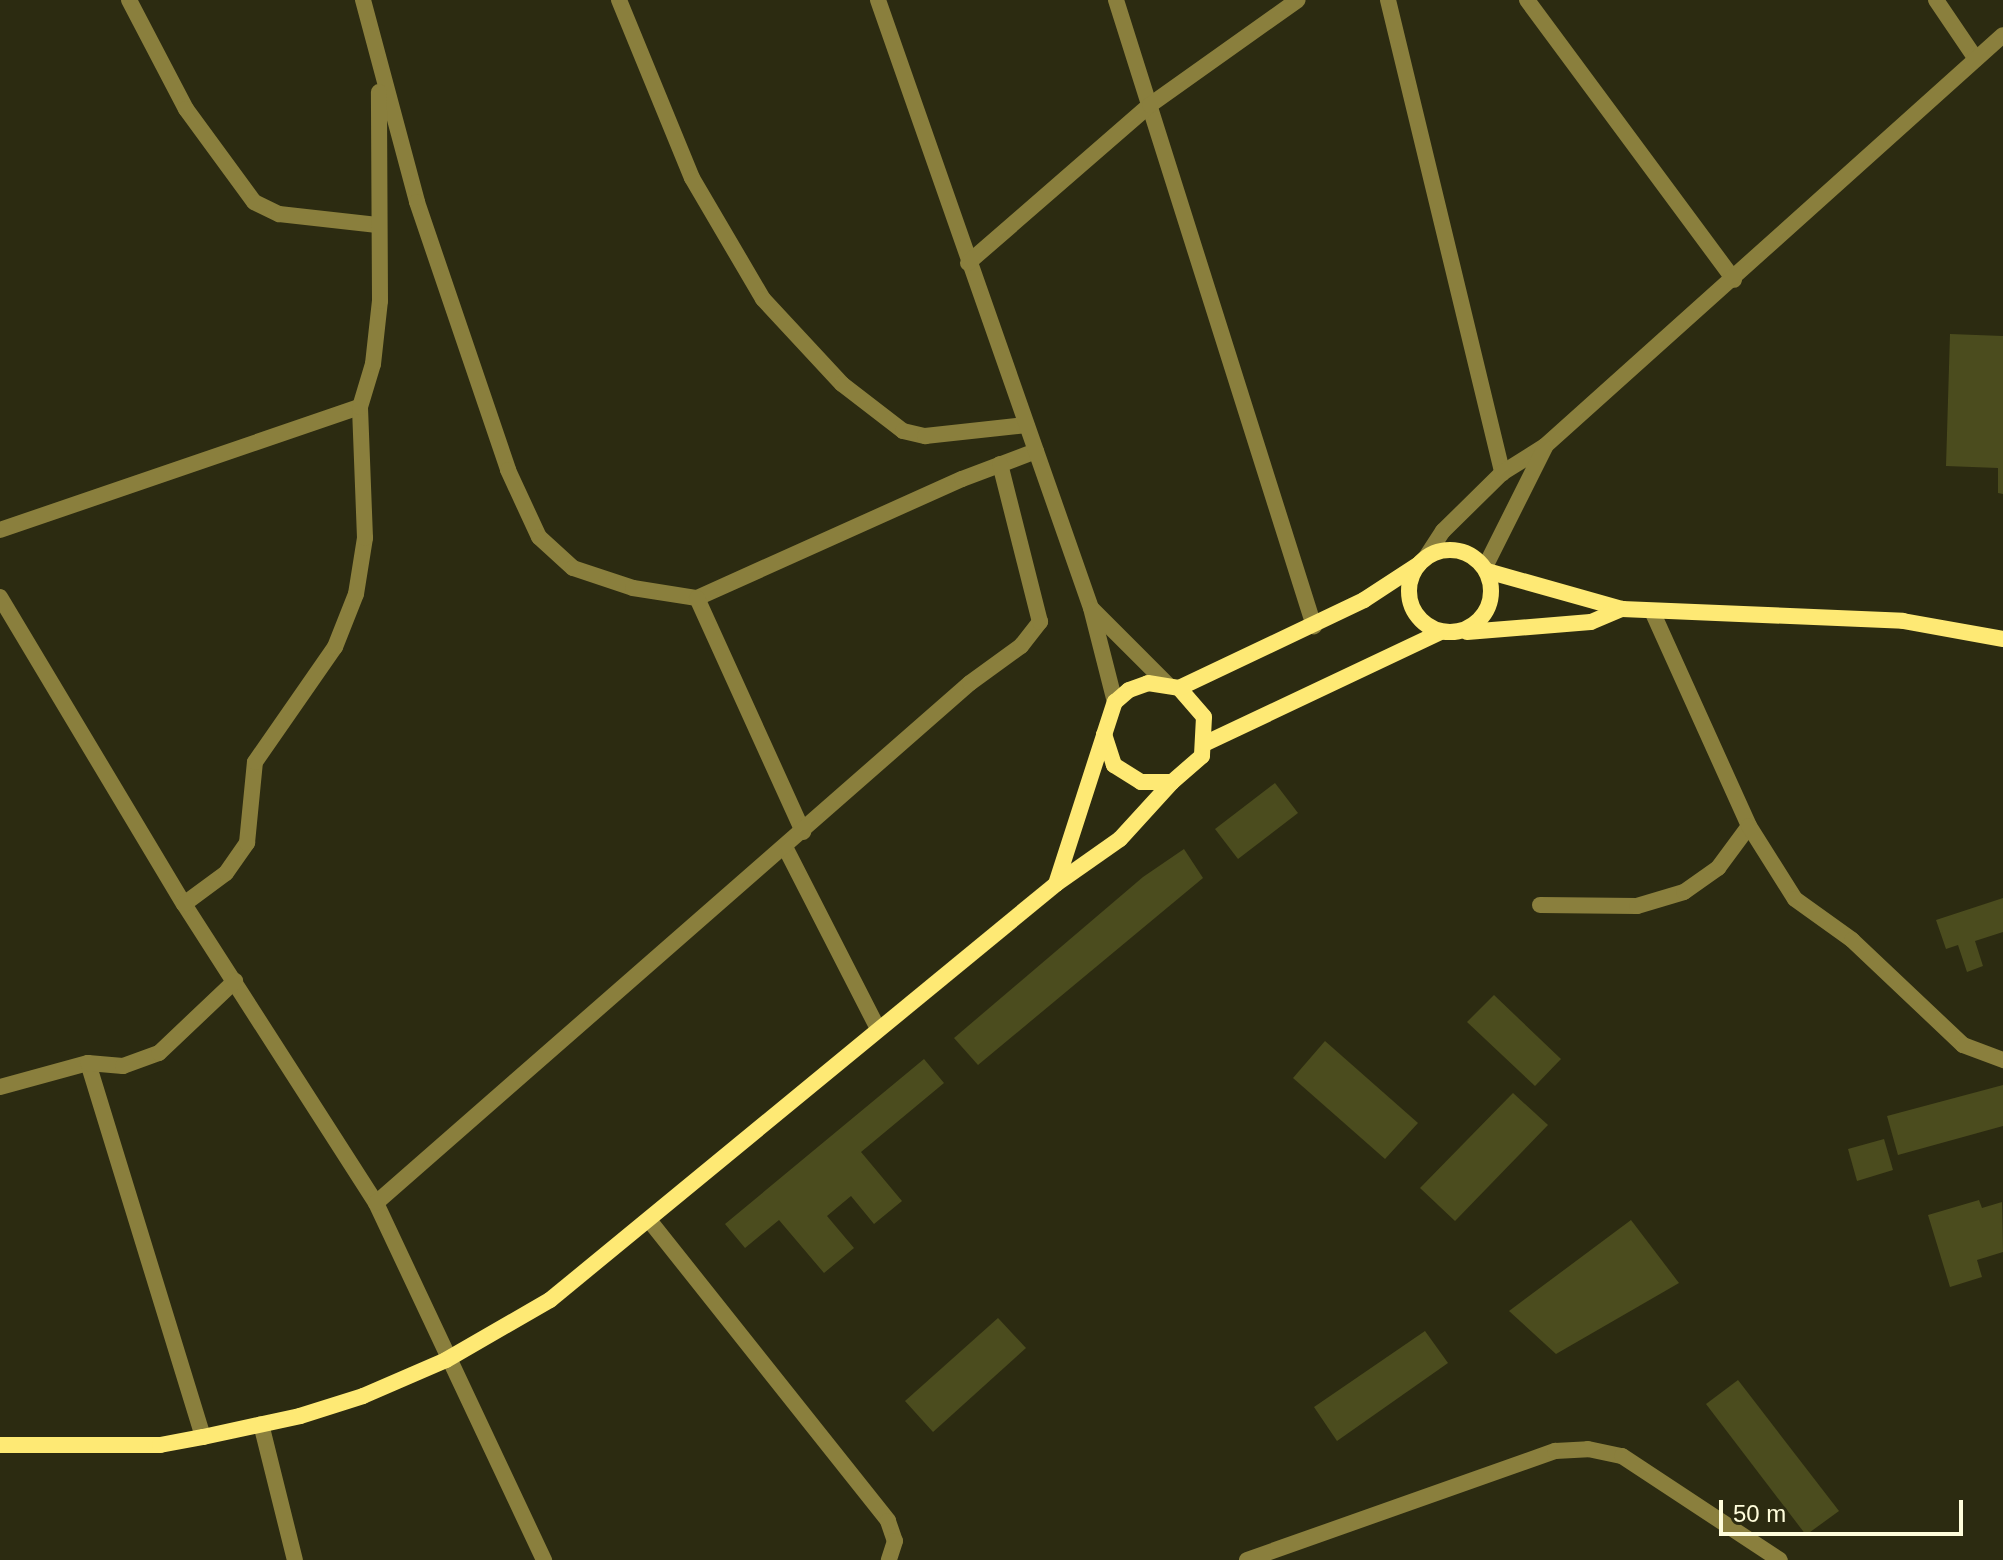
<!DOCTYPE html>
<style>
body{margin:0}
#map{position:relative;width:2003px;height:1560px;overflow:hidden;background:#2c2b11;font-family:Helvetica,sans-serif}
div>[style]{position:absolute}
.building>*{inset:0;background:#4b4c1e}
.service>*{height:16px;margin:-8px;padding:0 8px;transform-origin:8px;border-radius:8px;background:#8a7f3d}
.minor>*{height:16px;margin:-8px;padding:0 8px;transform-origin:8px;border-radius:8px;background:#8a7f3d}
.tertiary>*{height:16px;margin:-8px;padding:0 8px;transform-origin:8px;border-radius:8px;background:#8a7f3d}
.secondary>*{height:16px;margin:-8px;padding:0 8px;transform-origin:8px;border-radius:8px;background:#fee974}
.secondary>.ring{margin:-8px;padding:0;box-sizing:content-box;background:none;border:16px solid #fee974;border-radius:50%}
span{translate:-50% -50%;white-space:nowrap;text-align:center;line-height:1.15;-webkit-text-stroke:6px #2c2b11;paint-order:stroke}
.scale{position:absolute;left:1719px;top:1500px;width:244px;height:36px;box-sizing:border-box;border:4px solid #fffddc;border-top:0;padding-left:10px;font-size:24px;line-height:28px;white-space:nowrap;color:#fffddc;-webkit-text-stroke:6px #2c2b11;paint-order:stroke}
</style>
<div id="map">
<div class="building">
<div style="clip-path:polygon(1950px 334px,2003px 336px,2003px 494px,1998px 493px,1998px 468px,1946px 466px)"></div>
<div style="clip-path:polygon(1275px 783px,1298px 813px,1238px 859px,1215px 829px)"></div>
<div style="clip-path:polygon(1184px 849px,1203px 878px,978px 1065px,954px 1038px,1143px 877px)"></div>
<div style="clip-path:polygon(2003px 898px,2003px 932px,1975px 941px,1983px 966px,1967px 972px,1958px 945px,1946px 949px,1936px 920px)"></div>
<div style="clip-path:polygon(1494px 995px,1561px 1059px,1535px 1086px,1467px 1022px)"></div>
<div style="clip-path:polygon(1325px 1041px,1418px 1123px,1385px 1159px,1293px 1078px)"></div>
<div style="clip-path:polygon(924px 1059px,944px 1083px,861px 1152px,902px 1201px,874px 1224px,851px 1196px,827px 1216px,854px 1248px,824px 1273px,779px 1220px,745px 1248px,725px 1224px)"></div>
<div style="clip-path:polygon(2003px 1085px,2003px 1126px,1898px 1155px,1887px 1116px)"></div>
<div style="clip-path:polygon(1513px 1093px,1548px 1125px,1455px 1221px,1420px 1188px)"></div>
<div style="clip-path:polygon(1884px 1139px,1893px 1170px,1857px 1181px,1848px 1149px)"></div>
<div style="clip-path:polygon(1979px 1200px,1982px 1208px,2002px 1202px,2003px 1252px,1977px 1260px,1982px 1277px,1950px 1287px,1928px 1215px)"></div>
<div style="clip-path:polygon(1631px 1220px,1679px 1283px,1556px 1354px,1509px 1311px)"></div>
<div style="clip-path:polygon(998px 1318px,1026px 1348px,933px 1432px,905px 1401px)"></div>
<div style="clip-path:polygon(1425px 1331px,1448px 1363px,1337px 1441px,1314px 1407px)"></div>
<div style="clip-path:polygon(1738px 1380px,1839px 1511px,1806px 1535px,1706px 1404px)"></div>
</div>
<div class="service">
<div style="left:619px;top:0;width:192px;rotate:67.7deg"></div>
<div style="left:692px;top:178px;width:140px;rotate:59.6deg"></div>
<div style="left:763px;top:299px;width:116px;rotate:47.1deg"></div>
<div style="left:842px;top:384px;width:77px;rotate:37.6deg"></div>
<div style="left:903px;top:431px;width:23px;rotate:13deg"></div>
<div style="left:925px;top:436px;width:102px;rotate:-6.2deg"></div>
<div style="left:1540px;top:905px;width:97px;rotate:0.6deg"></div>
<div style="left:1637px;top:906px;width:49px;rotate:-16.6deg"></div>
<div style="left:1684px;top:892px;width:42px;rotate:-35.2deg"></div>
<div style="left:1718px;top:868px;width:52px;rotate:-53.6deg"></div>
</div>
<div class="minor">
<div style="left:129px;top:0;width:123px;rotate:62.4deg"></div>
<div style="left:186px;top:109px;width:115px;rotate:53.8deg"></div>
<div style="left:254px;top:202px;width:28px;rotate:26deg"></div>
<div style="left:279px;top:214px;width:99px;rotate:6.4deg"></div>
<div style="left:363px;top:0;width:209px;rotate:75deg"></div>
<div style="left:417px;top:202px;width:283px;rotate:71.2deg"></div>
<div style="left:508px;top:470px;width:74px;rotate:65.2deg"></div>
<div style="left:539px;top:537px;width:46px;rotate:42.4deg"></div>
<div style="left:573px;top:568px;width:63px;rotate:18.4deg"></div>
<div style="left:633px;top:588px;width:65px;rotate:8.9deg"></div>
<div style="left:697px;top:598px;width:290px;rotate:-24.2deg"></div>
<div style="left:962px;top:479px;width:79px;rotate:-20.7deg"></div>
<div style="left:878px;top:0;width:644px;rotate:70.69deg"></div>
<div style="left:1091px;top:608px;width:97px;rotate:75.7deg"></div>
<div style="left:1116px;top:0;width:657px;rotate:72.45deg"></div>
<div style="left:1388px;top:0;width:487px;rotate:76.4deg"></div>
<div style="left:1527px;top:0;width:348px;rotate:53.5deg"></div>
<div style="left:1936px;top:0;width:71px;rotate:55.9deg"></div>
<div style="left:968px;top:263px;width:241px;rotate:-41deg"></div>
<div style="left:1150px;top:105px;width:181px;rotate:-35.4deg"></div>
<div style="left:0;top:530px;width:380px;rotate:-18.9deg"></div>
<div style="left:0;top:597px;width:358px;rotate:59.1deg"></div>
<div style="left:184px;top:904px;width:355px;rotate:57.3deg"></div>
<div style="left:376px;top:1203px;width:395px;rotate:64.8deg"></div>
<div style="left:697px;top:598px;width:257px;rotate:65.6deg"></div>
<div style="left:1092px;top:609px;width:106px;rotate:45deg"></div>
<div style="left:1652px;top:611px;width:236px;rotate:65.7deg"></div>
<div style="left:1749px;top:826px;width:86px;rotate:57.8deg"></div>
<div style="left:1795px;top:899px;width:70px;rotate:35.7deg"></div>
<div style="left:1852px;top:940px;width:153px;rotate:43.4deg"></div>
<div style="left:1963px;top:1045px;width:43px;rotate:20.6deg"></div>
<div style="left:786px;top:849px;width:202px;rotate:62.9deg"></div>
<div style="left:184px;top:904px;width:52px;rotate:-36.4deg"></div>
<div style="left:226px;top:873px;width:37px;rotate:-55deg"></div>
<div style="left:247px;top:843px;width:81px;rotate:-84.4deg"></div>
<div style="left:255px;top:762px;width:140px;rotate:-55.2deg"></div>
<div style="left:335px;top:647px;width:57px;rotate:-68.4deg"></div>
<div style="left:356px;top:594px;width:57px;rotate:-80.9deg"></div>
<div style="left:365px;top:538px;width:131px;rotate:-92.2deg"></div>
<div style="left:360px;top:407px;width:45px;rotate:-73.2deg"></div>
<div style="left:373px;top:364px;width:63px;rotate:-83.7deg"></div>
<div style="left:380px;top:301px;width:209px;rotate:-90.3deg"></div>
<div style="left:88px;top:1063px;width:391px;rotate:72.9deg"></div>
<div style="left:0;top:1087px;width:91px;rotate:-15.3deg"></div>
<div style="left:88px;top:1063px;width:35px;rotate:5deg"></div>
<div style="left:123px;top:1066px;width:38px;rotate:-20deg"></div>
<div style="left:159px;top:1053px;width:105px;rotate:-43.5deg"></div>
<div style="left:376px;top:1203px;width:789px;rotate:-41.2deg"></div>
<div style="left:970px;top:683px;width:63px;rotate:-36deg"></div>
<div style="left:1021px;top:646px;width:31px;rotate:-52deg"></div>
<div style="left:1040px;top:622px;width:163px;rotate:-104.2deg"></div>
<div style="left:649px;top:1220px;width:384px;rotate:51.5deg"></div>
<div style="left:888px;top:1521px;width:21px;rotate:71deg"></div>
<div style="left:895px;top:1541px;width:20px;rotate:108deg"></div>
<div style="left:261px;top:1424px;width:140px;rotate:76deg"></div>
<div style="left:1247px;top:1560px;width:327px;rotate:-19.5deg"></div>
<div style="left:1555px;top:1451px;width:33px;rotate:-3deg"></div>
<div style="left:1588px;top:1449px;width:35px;rotate:12deg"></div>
<div style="left:1622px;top:1456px;width:189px;rotate:33.4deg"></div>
</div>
<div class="tertiary">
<div style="left:1426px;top:557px;width:31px;rotate:-57deg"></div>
<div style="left:1443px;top:531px;width:83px;rotate:-44.5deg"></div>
<div style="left:1502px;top:473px;width:51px;rotate:-32.1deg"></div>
<div style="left:1545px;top:446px;width:615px;rotate:-41.9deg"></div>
<div style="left:1485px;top:567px;width:134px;rotate:-63.4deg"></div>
</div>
<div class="secondary">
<div class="ring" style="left:1409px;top:550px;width:66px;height:66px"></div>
<div style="left:1487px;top:571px;width:140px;rotate:15.7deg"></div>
<div style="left:1622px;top:609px;width:281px;rotate:2.4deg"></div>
<div style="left:1903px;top:621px;width:102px;rotate:10.2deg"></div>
<div style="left:1467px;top:632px;width:124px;rotate:-4.6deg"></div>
<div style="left:1591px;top:622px;width:34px;rotate:-23deg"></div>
<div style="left:1179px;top:688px;width:38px;rotate:49deg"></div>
<div style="left:1204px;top:717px;width:39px;rotate:93deg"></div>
<div style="left:1202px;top:756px;width:40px;rotate:139deg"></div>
<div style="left:1172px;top:782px;width:31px;rotate:180deg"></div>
<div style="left:1141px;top:782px;width:32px;rotate:-148deg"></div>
<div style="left:1114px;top:765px;width:32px;rotate:-108deg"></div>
<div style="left:1104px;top:735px;width:35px;rotate:-72deg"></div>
<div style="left:1115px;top:702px;width:18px;rotate:-41deg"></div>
<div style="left:1129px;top:690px;width:20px;rotate:-20deg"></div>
<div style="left:1148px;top:683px;width:31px;rotate:9deg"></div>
<div style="left:1179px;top:688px;width:205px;rotate:-25.4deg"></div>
<div style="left:1364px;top:600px;width:66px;rotate:-33.2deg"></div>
<div style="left:1206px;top:743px;width:260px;rotate:-25.3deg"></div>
<div style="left:1056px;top:884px;width:157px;rotate:-72.1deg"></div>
<div style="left:0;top:1445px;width:160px"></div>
<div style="left:160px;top:1445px;width:44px;rotate:-10.5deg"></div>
<div style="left:203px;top:1437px;width:99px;rotate:-12.2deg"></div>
<div style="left:300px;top:1416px;width:66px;rotate:-17.6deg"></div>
<div style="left:363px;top:1396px;width:90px;rotate:-23.4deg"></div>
<div style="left:446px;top:1360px;width:120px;rotate:-30deg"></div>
<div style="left:550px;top:1300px;width:655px;rotate:-39.42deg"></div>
<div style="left:1056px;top:884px;width:78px;rotate:-35.1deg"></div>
<div style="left:1120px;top:839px;width:77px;rotate:-47.6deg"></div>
</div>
<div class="scale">50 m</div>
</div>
